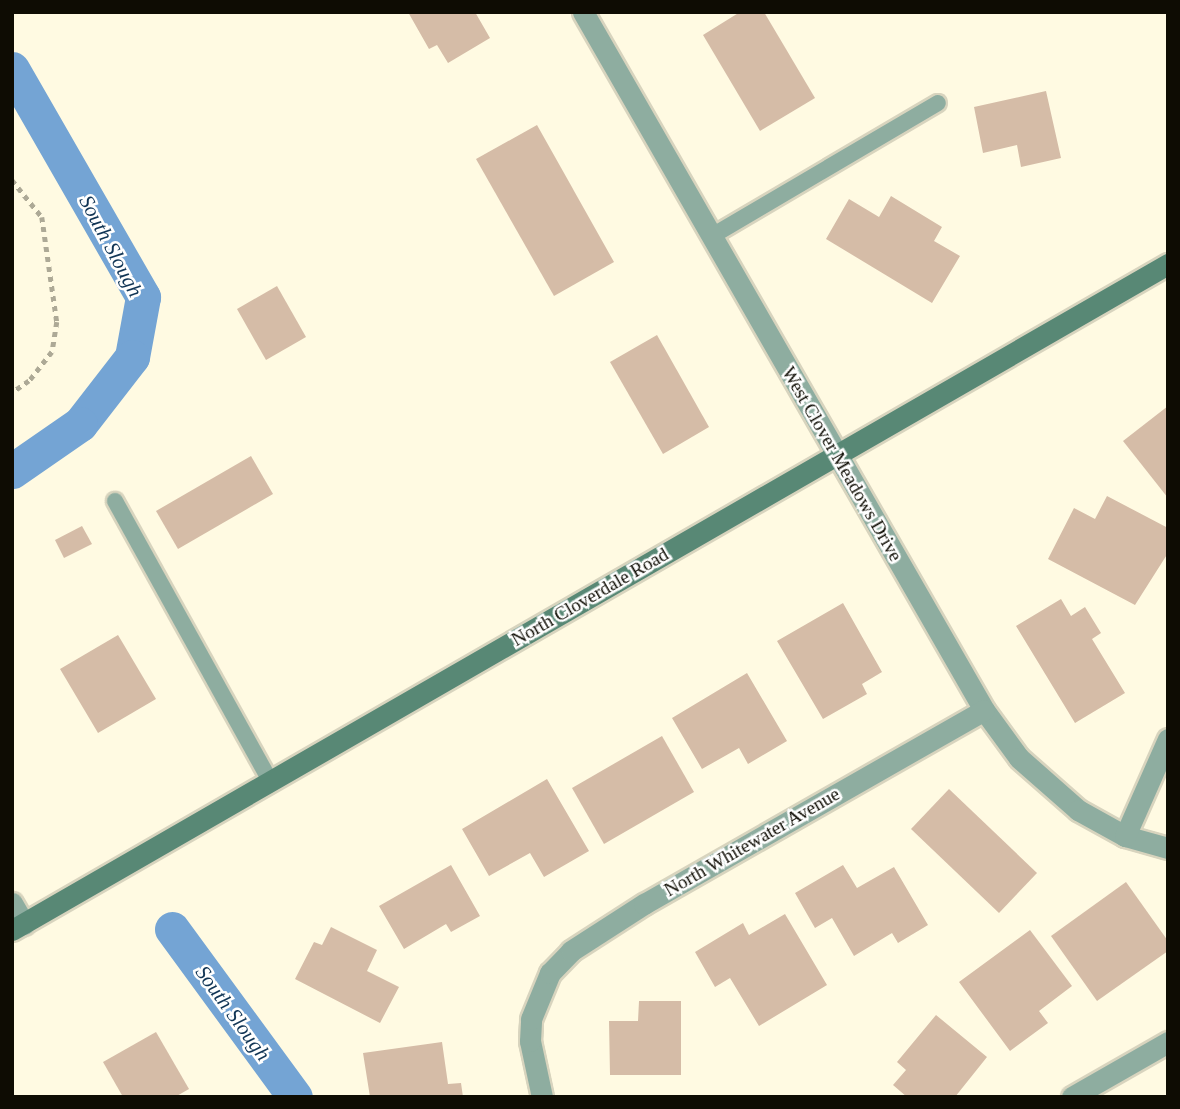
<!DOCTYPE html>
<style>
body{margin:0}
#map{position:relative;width:1180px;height:1109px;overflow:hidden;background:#fffae2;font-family:Georgia,serif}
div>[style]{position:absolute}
.canal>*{height:35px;margin:-17.5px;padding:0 17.5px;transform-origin:17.5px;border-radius:17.5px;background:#74a4d4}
.building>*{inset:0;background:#d5bca7}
.path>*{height:4.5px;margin-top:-2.25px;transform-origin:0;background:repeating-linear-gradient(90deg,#ada996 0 5px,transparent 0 10px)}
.roads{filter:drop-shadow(2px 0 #d8d4be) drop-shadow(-2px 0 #d8d4be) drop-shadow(0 2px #d8d4be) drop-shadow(0 -2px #d8d4be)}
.lane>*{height:16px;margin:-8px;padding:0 8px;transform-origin:8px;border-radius:8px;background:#8eada0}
.street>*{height:21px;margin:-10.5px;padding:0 10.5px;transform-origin:10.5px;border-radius:10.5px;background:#8eada0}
.secondary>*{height:21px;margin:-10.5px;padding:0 10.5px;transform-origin:10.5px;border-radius:10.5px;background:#588875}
span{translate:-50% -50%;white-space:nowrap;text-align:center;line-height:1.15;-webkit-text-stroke:5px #fff;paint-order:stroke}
.street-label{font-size:19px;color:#0e0c03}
.water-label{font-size:21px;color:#113555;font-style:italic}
.frame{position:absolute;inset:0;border:14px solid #0e0c03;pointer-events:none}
</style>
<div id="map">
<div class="canal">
<div style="left:12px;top:69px;width:263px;rotate:60.1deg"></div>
<div style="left:143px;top:297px;width:61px;rotate:100.4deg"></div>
<div style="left:132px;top:357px;width:85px;rotate:127.8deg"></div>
<div style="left:80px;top:424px;width:83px;rotate:145.3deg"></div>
<div style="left:172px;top:929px;width:208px;rotate:53.8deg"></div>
</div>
<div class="building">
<div style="clip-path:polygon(408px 12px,475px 12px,490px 38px,448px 63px,437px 45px,429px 49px)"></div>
<div style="clip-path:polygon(740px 12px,764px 12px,815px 98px,760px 131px,703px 35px)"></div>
<div style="clip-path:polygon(1046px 91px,1061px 158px,1021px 167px,1017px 145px,983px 153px,974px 107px)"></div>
<div style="clip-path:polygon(537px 125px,614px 262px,554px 296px,476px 159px)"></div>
<div style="clip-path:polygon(891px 196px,942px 227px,934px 241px,960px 256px,932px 303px,826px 239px,849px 199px,879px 217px)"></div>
<div style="clip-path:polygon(277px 286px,306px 337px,266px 360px,237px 309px)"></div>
<div style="clip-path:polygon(657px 335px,709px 427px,663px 454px,610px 362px)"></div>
<div style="clip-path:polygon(1168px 406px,1168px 498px,1123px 441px)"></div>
<div style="clip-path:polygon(251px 456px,273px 494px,178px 549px,156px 511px)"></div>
<div style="clip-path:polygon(1107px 496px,1168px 528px,1168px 553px,1135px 605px,1048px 559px,1074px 508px,1095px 519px)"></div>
<div style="clip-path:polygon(82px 526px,92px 544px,64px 558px,55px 540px)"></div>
<div style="clip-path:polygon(1061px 599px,1071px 616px,1085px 607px,1101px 633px,1092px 639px,1125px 693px,1075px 723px,1016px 626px)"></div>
<div style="clip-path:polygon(843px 603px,882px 672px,862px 684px,867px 694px,823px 719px,777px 641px)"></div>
<div style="clip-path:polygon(118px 635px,156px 699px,98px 733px,60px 669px)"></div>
<div style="clip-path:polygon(747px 673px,787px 741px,748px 764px,739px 748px,702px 769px,672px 718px)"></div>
<div style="clip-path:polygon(662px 736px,694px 792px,604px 844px,572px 788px)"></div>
<div style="clip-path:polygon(547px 779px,589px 851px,544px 877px,530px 853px,489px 876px,462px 829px)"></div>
<div style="clip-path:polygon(949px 789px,1037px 873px,999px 913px,911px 829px)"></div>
<div style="clip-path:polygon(451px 865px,480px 916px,451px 932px,446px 924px,404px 949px,379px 906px)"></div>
<div style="clip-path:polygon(843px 865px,857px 888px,894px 867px,928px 925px,898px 943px,892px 933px,854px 956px,832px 918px,815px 928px,795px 893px)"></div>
<div style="clip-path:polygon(1126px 882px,1168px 941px,1168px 951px,1097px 1001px,1051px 936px)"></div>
<div style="clip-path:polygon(785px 914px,827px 985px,759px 1026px,730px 978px,715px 987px,695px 952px,743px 923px,749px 935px)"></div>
<div style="clip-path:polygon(331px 927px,377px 950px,367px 971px,399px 987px,380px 1023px,295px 979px,314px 942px,322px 945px)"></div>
<div style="clip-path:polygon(1030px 930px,1072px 986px,1039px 1011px,1048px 1023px,1010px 1051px,959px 982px)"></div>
<div style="clip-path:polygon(639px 1001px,681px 1001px,681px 1075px,610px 1075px,609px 1021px,638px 1021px)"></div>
<div style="clip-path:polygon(936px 1015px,987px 1057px,955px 1097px,907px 1097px,893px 1085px,906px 1070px,897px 1062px)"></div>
<div style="clip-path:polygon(156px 1032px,189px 1089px,175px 1097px,123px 1097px,103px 1062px)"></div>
<div style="clip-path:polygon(442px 1042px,448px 1084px,461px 1083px,463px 1097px,370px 1097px,363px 1053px)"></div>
</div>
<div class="path">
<div style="left:12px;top:180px;width:48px;rotate:51deg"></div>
<div style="left:42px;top:217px;width:106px;rotate:81.9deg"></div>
<div style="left:57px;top:322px;width:30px;rotate:99deg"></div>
<div style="left:52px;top:352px;width:37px;rotate:128deg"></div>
<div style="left:29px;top:381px;width:21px;rotate:145deg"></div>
</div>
<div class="roads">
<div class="lane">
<div style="left:712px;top:236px;width:262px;rotate:-30.5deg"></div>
<div style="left:115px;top:501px;width:321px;rotate:61deg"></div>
</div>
<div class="street">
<div style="left:583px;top:12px;width:805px;rotate:60.12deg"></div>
<div style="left:984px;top:710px;width:59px;rotate:53.9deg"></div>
<div style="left:1019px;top:758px;width:79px;rotate:41.4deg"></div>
<div style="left:1078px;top:810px;width:54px;rotate:29deg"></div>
<div style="left:1125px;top:836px;width:45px;rotate:15.6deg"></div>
<div style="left:1125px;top:836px;width:106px;rotate:-66.1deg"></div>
<div style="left:12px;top:903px;width:24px;rotate:60deg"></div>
<div style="left:542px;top:1097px;width:57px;rotate:-102.1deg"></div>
<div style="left:530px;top:1041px;width:22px;rotate:-87deg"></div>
<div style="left:531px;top:1019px;width:50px;rotate:-67.6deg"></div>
<div style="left:550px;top:973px;width:30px;rotate:-46deg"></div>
<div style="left:571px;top:951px;width:87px;rotate:-32.8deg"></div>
<div style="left:644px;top:904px;width:391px;rotate:-29.7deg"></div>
<div style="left:1072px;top:1097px;width:111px;rotate:-29.8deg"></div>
</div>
<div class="secondary">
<div style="left:12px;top:930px;width:1334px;rotate:-29.95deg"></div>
</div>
</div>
<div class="street-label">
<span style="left:842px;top:464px;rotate:60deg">West Clover Meadows Drive</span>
<span style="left:590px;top:597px;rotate:-30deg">North Cloverdale Road</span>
<span style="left:752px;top:842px;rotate:-30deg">North Whitewater Avenue</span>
</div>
<div class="water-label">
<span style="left:111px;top:246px;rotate:62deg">South Slough</span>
<span style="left:233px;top:1013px;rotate:54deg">South Slough</span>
</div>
<div class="frame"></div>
</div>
